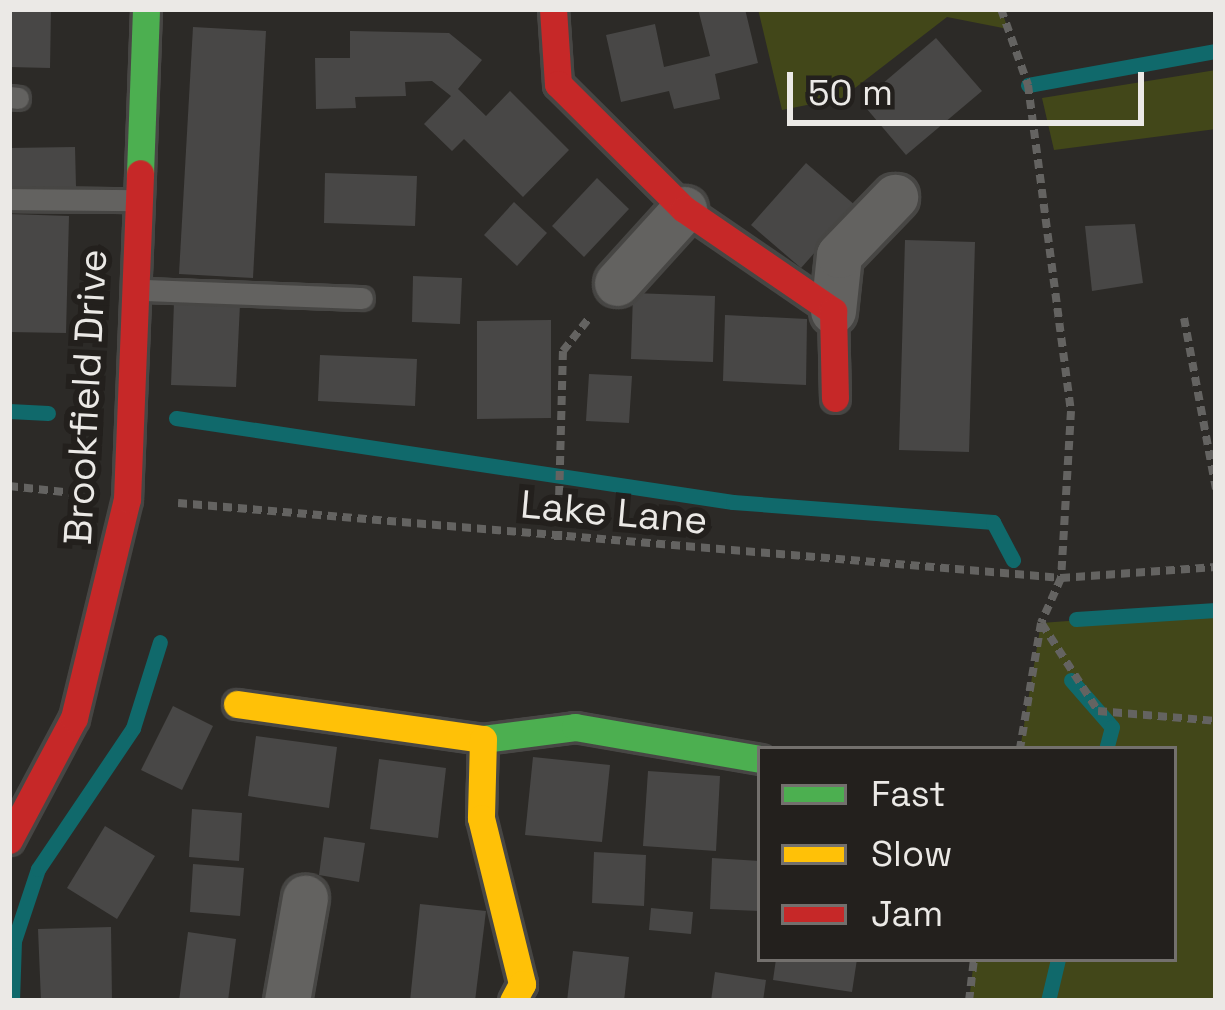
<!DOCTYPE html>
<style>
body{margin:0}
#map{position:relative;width:1225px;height:1010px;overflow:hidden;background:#2c2a27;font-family:"Space Grotesk",sans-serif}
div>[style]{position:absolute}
.green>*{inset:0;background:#424719}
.stream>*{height:15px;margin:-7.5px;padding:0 7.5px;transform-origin:7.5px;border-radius:7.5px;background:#10696b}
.building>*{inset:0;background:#484746}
.path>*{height:8px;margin-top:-4px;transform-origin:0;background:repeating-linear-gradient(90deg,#646361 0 9px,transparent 0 15px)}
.roads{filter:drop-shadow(3px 0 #474644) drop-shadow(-3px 0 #474644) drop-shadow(0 3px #474644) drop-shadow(0 -3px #474644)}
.lane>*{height:21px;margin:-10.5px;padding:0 10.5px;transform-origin:10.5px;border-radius:10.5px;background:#636260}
.street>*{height:45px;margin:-22.5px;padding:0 22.5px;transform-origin:22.5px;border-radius:22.5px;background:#636260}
.fast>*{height:27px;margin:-13.5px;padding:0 13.5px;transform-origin:13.5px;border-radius:13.5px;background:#4caf50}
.slow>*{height:27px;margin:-13.5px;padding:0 13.5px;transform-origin:13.5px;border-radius:13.5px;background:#ffc107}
.jam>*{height:27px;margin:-13.5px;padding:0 13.5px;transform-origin:13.5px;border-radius:13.5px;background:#c62828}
span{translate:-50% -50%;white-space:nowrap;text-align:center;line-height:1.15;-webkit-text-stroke:12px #23201d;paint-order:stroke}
.street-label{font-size:39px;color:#ebe9e6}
.frame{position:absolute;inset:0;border:12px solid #ebe9e6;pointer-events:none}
.legend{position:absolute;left:757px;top:746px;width:420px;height:216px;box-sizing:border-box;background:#23201d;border:3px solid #73706d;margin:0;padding:15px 21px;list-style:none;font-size:36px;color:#ebe9e6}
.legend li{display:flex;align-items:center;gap:24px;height:60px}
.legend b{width:60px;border:3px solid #73706d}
.scale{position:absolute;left:787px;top:72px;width:357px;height:54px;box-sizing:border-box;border:6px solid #ebe9e6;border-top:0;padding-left:15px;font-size:36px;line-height:42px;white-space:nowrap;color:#ebe9e6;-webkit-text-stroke:9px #23201d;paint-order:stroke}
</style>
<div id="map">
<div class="green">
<div style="clip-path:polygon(758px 9px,1001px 9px,1008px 29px,947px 17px,842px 98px,782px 110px)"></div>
<div style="clip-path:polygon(1216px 70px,1216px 129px,1054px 150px,1042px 98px)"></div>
<div style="clip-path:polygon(1216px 610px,1216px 1001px,969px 1001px,974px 959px,1174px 959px,1174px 749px,1020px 749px,1041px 623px)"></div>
</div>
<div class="stream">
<div style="left:1028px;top:85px;width:191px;rotate:-10.3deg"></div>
<div style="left:9px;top:411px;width:39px;rotate:3deg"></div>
<div style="left:176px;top:418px;width:563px;rotate:8.58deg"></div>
<div style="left:733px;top:502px;width:261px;rotate:4.4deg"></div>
<div style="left:993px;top:522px;width:43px;rotate:62.2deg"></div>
<div style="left:1076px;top:619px;width:140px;rotate:-3.7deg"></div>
<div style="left:1071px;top:680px;width:62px;rotate:48.9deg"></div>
<div style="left:1112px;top:727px;width:23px;rotate:105deg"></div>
<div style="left:12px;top:1001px;width:60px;rotate:-88.1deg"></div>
<div style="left:14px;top:941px;width:76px;rotate:-71.6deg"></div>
<div style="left:38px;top:869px;width:170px;rotate:-56deg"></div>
<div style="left:133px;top:728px;width:90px;rotate:-72.6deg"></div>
<div style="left:1048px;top:1001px;width:43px;rotate:-76.6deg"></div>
</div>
<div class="building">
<div style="clip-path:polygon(9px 9px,51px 9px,50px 68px,9px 67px)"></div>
<div style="clip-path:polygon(698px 9px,745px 9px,758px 63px,715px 74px,720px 99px,674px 109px,669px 91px,621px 102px,606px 35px,655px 24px,664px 67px,710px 56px)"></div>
<div style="clip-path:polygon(193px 27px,266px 31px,253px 278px,179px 274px)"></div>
<div style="clip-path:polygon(350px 31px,449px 33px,482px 60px,458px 89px,486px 116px,510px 91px,569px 150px,523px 197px,464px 139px,452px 151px,424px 124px,451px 96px,432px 81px,405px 82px,406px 96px,355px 97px,356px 108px,316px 109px,315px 58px,350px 58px)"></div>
<div style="clip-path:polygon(936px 38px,982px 91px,906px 155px,861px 102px)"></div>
<div style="clip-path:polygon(75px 147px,76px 187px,9px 188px,9px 148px)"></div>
<div style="clip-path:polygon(806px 163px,856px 206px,801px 268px,751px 225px)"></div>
<div style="clip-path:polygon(325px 173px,417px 176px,415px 226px,324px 223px)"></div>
<div style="clip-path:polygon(597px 178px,629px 209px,584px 257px,552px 226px)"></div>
<div style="clip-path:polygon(514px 202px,547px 233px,517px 266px,484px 235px)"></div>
<div style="clip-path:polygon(9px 214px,69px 216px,66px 333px,9px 332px)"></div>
<div style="clip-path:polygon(1135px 224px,1143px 283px,1092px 291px,1085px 226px)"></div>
<div style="clip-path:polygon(905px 240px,975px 242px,969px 452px,899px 450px)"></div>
<div style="clip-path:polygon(413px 276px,462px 278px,460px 324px,412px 322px)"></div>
<div style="clip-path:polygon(633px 293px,715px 296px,713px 362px,631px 359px)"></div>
<div style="clip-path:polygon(174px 302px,240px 304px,236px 387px,171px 385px)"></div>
<div style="clip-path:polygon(725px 315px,807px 319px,806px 385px,723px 381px)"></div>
<div style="clip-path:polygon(551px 320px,551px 418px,477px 419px,477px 321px)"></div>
<div style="clip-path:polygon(320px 355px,417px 359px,415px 406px,318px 401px)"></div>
<div style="clip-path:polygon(589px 374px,632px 376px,629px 423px,586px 421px)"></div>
<div style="clip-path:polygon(173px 706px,213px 726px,182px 790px,141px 770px)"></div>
<div style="clip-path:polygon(256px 736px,337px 747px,329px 808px,248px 796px)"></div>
<div style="clip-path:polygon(533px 757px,610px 765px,602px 842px,525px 835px)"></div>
<div style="clip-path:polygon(379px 759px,446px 768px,438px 838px,370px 829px)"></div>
<div style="clip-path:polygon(648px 771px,720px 776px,716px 851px,643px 846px)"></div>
<div style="clip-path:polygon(192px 809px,242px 813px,239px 861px,189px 857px)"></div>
<div style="clip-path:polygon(105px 826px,155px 856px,117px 919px,67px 888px)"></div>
<div style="clip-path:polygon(324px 837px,365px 843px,359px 882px,319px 875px)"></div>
<div style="clip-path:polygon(594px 852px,646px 855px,644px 906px,592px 903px)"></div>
<div style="clip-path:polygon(712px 858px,760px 861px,760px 911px,710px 909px)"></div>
<div style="clip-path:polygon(193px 864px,244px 868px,240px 916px,190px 912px)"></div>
<div style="clip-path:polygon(420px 904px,486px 911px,475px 1001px,410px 1001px)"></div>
<div style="clip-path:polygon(651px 908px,693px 912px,691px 934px,649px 930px)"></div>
<div style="clip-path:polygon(111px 927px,112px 1001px,41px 1001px,38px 929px)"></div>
<div style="clip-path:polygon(188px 932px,236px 939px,228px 1001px,179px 1001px)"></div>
<div style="clip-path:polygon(573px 951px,629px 957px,624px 1001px,567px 1001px)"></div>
<div style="clip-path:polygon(776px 959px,857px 959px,852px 992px,773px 980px)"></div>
<div style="clip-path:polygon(715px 972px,766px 980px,763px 1001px,711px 1001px)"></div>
</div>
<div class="path">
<div style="left:1001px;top:9px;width:81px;rotate:70.4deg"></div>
<div style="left:1028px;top:85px;width:329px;rotate:82.5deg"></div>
<div style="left:1071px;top:411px;width:167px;rotate:93.4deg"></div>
<div style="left:1061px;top:578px;width:49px;rotate:114deg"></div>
<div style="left:1041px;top:623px;width:128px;rotate:99.5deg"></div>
<div style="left:1184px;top:318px;width:174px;rotate:79.4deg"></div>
<div style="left:9px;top:486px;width:64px;rotate:6.2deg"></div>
<div style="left:178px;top:503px;width:886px;rotate:4.85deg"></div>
<div style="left:1061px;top:578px;width:155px;rotate:-4.1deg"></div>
<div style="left:558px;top:540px;width:189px;rotate:-88.5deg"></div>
<div style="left:563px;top:351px;width:43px;rotate:-51.5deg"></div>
<div style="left:1042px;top:624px;width:103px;rotate:57.2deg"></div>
<div style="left:1098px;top:711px;width:118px;rotate:4.8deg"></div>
<div style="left:969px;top:1001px;width:42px;rotate:-83.2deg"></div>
</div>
<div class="roads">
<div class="lane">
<div style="left:9px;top:97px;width:9px;rotate:6deg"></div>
<div style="left:9px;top:199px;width:122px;rotate:0.5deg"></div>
<div style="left:142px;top:290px;width:220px;rotate:2.1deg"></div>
</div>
<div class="street">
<div style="left:617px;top:283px;width:100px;rotate:-47.8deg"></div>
<div style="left:833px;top:311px;width:56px;rotate:-83.9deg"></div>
<div style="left:839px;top:255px;width:81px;rotate:-46deg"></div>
<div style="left:287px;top:1001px;width:105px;rotate:-80.1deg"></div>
</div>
<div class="fast">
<div style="left:140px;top:173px;width:164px;rotate:-87.9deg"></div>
<div style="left:483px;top:739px;width:93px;rotate:-7.4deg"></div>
<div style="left:575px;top:727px;width:188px;rotate:9.8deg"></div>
</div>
<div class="slow">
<div style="left:237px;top:704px;width:248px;rotate:8.1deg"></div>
<div style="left:483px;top:739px;width:79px;rotate:91.5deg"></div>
<div style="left:481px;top:818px;width:171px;rotate:76.1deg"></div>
<div style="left:522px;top:984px;width:19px;rotate:118deg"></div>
</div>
<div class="jam">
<div style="left:553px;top:9px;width:75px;rotate:86.2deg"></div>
<div style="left:558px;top:84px;width:177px;rotate:44.8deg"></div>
<div style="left:684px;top:209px;width:181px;rotate:34.4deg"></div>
<div style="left:833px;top:311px;width:87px;rotate:88.7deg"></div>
<div style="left:9px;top:840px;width:138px;rotate:-62deg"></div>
<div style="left:74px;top:718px;width:225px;rotate:-76.4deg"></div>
<div style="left:127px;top:499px;width:326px;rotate:-87.7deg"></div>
</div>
</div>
<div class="street-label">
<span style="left:86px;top:397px;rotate:-87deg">Brookfield Drive</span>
<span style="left:614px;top:513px;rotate:5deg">Lake Lane</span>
</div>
<div class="frame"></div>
<ul class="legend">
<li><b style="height:15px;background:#4caf50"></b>Fast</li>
<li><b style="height:15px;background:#ffc107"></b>Slow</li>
<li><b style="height:15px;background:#c62828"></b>Jam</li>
</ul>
<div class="scale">50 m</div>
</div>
